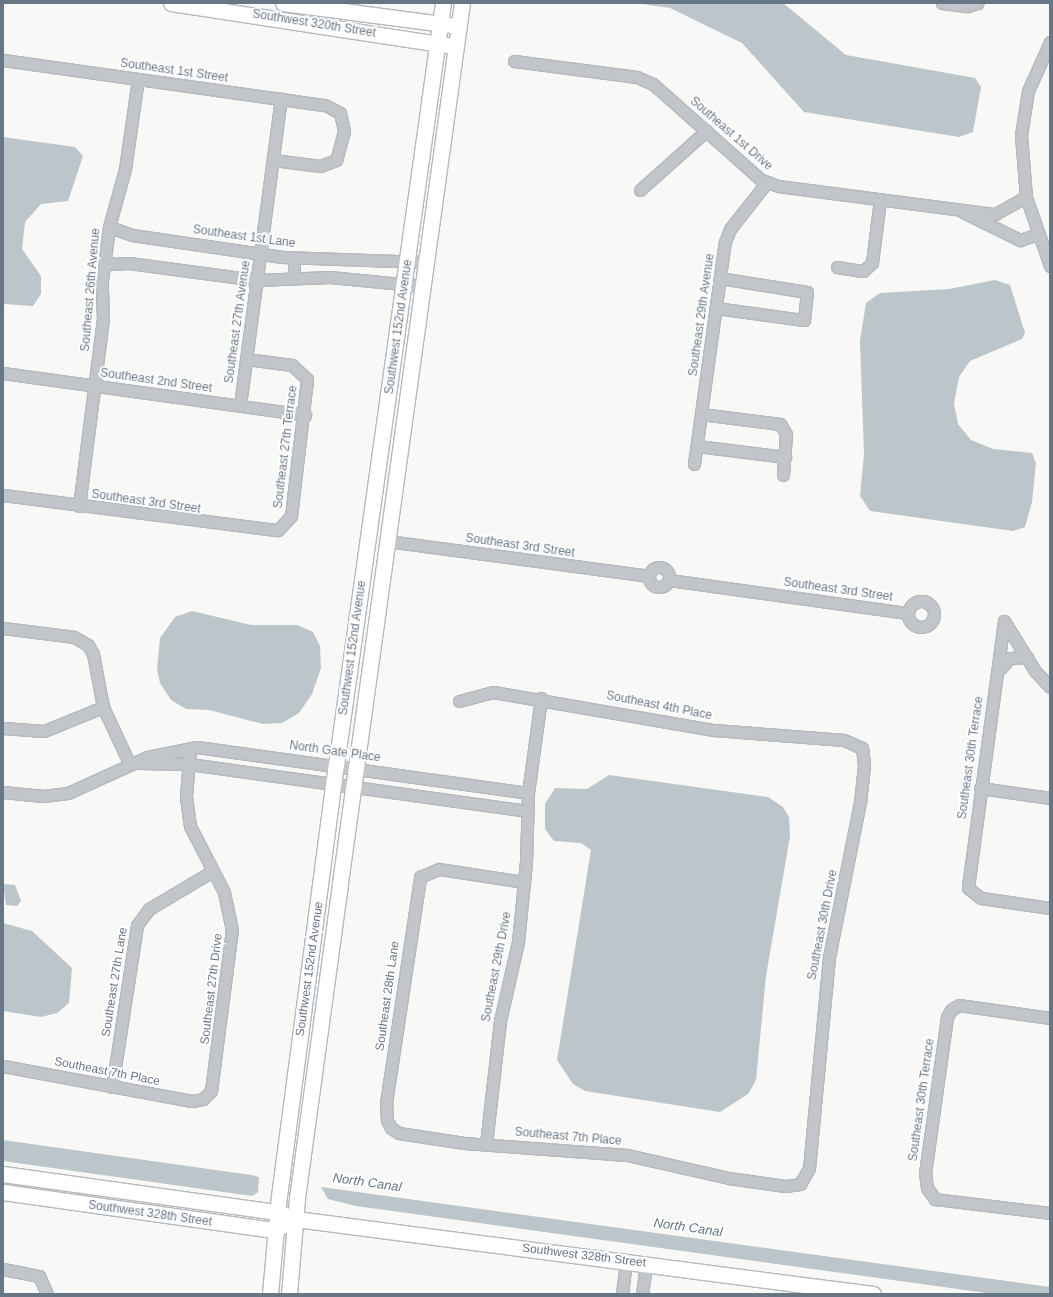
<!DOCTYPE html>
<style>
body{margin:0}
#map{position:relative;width:1053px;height:1297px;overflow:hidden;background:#f8f8f6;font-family:Helvetica,sans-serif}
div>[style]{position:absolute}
.water>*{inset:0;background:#bbc5ca}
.roads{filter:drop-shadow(1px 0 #b4b9be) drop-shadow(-1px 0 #b4b9be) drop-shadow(0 1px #b4b9be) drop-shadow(0 -1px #b4b9be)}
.street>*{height:11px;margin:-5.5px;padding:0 5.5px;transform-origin:5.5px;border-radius:5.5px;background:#c2c5c9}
.street>.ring{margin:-5.5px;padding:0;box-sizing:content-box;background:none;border:11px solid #c2c5c9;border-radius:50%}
.secondary>*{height:15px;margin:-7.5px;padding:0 7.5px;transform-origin:7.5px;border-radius:7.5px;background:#fff}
span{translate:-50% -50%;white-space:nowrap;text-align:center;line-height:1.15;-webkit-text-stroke:4px #fff;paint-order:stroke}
.street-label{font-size:12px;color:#687786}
.water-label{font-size:13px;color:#647781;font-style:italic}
.frame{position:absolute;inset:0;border:4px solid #687786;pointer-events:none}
</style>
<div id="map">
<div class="water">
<div style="clip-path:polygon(635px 3px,783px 3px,846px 55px,975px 78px,981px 87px,973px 132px,959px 137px,804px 112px,742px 43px,670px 8px)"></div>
<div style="clip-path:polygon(3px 137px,75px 147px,83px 156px,68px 201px,41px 204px,25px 222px,22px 249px,41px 276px,41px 294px,33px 306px,3px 304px)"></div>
<div style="clip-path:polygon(995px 280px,1010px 285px,1025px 333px,1022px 339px,970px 361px,959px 377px,954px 403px,958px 424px,971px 440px,993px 449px,1032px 453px,1036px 463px,1032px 502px,1025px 527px,1013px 531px,870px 511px,860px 496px,864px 454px,860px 341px,866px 303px,880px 293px,949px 289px)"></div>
<div style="clip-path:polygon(192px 611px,251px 625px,297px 625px,313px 632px,320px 646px,321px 668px,312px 694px,299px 713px,282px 723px,263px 724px,209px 710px,186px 709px,171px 700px,160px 683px,157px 670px,160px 638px,175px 617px)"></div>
<div style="clip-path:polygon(609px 775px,768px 797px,783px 807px,789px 817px,790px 836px,766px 976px,756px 1080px,748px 1094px,720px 1112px,585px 1091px,573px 1084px,557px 1060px,591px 850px,581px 843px,554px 841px,545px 829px,545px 804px,555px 788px,587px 789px)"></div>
<div style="clip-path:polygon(3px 884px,15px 885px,21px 901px,17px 906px,6px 905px)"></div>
<div style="clip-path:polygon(3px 923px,32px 931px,72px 968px,69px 1003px,57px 1013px,41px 1017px,3px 1011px)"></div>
<div style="clip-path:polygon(3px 1140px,251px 1175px,259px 1177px,258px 1192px,252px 1196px,3px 1161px)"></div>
<div style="clip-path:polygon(321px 1187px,1050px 1287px,1050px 1294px,994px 1294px,356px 1206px,328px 1199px)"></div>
</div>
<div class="roads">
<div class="street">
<div style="left:942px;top:3px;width:26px;rotate:7deg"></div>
<div style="left:968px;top:6px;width:10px;rotate:-17deg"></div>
<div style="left:1050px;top:42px;width:54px;rotate:114.2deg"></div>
<div style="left:1028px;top:91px;width:45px;rotate:99deg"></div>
<div style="left:1021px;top:135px;width:62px;rotate:85.4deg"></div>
<div style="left:1026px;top:197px;width:73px;rotate:70.8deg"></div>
<div style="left:3px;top:60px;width:325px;rotate:8deg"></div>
<div style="left:325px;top:105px;width:17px;rotate:28deg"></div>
<div style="left:340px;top:113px;width:18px;rotate:77deg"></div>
<div style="left:344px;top:131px;width:30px;rotate:105deg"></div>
<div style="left:336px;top:160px;width:17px;rotate:159deg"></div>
<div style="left:320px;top:166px;width:47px;rotate:-172.7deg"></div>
<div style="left:514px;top:61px;width:124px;rotate:7.4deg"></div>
<div style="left:637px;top:77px;width:17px;rotate:24deg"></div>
<div style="left:653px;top:84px;width:144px;rotate:41.6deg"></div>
<div style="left:761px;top:180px;width:18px;rotate:19deg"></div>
<div style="left:778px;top:186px;width:219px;rotate:7.4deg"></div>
<div style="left:995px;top:214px;width:35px;rotate:-29deg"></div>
<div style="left:640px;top:190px;width:89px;rotate:-41.8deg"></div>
<div style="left:963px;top:212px;width:64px;rotate:26.2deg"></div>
<div style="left:1020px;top:240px;width:20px;rotate:-18deg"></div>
<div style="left:109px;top:227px;width:24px;rotate:19deg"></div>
<div style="left:132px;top:235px;width:152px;rotate:8.3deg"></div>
<div style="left:282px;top:257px;width:143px;rotate:2deg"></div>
<div style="left:104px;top:264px;width:25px;rotate:-2deg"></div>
<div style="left:129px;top:263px;width:128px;rotate:7.6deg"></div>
<div style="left:256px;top:280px;width:74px;rotate:-2.3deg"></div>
<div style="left:330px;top:277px;width:91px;rotate:5.6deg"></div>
<div style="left:837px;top:267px;width:26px;rotate:9deg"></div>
<div style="left:863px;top:271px;width:12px;rotate:-42deg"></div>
<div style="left:872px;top:263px;width:64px;rotate:-82.8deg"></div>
<div style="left:294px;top:278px;width:21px;rotate:-90deg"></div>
<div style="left:716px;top:308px;width:89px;rotate:7.8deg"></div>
<div style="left:804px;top:320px;width:28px;rotate:-84deg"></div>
<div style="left:807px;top:292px;width:88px;rotate:-170.9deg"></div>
<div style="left:3px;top:373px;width:305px;rotate:7.9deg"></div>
<div style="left:240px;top:405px;width:309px;rotate:-82.4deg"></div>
<div style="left:701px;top:414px;width:80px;rotate:7.2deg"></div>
<div style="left:780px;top:424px;width:12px;rotate:59deg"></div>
<div style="left:786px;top:434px;width:41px;rotate:94.2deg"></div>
<div style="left:697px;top:446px;width:89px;rotate:7.1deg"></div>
<div style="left:694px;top:464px;width:224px;rotate:-82.1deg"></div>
<div style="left:725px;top:242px;width:14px;rotate:-69deg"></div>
<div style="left:730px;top:229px;width:60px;rotate:-51.8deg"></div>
<div style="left:3px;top:495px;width:277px;rotate:7.3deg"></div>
<div style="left:278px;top:530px;width:19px;rotate:-47deg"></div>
<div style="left:291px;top:516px;width:138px;rotate:-83.3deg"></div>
<div style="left:307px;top:379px;width:21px;rotate:-137deg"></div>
<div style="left:292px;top:365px;width:46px;rotate:-172.6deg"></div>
<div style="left:79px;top:506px;width:189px;rotate:-82.7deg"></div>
<div style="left:103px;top:319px;width:38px;rotate:-92deg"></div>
<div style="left:102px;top:281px;width:54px;rotate:-82.6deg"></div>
<div style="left:109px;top:227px;width:60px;rotate:-74.6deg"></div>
<div style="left:125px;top:169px;width:91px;rotate:-81.8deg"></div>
<div style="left:387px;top:541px;width:263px;rotate:7.6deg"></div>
<div class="ring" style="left:649px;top:567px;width:9px;height:9px"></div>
<div style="left:669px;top:580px;width:241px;rotate:7.9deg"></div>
<div class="ring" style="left:908px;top:601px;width:15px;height:15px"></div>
<div style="left:1004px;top:621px;width:269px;rotate:97.7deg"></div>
<div style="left:968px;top:888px;width:16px;rotate:38deg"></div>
<div style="left:981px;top:898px;width:70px;rotate:8.2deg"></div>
<div style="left:1004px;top:621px;width:59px;rotate:58.2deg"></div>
<div style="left:1035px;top:671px;width:22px;rotate:47deg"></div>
<div style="left:3px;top:628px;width:72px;rotate:7.2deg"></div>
<div style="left:74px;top:637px;width:16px;rotate:30deg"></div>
<div style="left:88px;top:645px;width:10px;rotate:61deg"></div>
<div style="left:93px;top:654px;width:54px;rotate:79.3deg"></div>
<div style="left:103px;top:707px;width:64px;rotate:65deg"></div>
<div style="left:997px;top:672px;width:19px;rotate:-47deg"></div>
<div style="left:1010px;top:658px;width:17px;rotate:-3deg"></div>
<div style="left:459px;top:701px;width:35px;rotate:-15deg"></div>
<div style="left:493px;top:692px;width:224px;rotate:9.8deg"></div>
<div style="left:714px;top:730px;width:130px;rotate:4.4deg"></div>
<div style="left:844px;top:740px;width:20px;rotate:24deg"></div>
<div style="left:862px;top:748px;width:17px;rotate:83deg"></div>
<div style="left:864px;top:765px;width:37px;rotate:96deg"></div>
<div style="left:860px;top:802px;width:158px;rotate:101.3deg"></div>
<div style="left:829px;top:957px;width:212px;rotate:95.4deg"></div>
<div style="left:809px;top:1168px;width:18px;rotate:119deg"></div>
<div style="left:800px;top:1184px;width:15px;rotate:172deg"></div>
<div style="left:785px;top:1186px;width:57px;rotate:-171.9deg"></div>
<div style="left:729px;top:1178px;width:105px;rotate:-167.3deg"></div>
<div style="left:627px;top:1155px;width:163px;rotate:-175.8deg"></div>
<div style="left:464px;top:1143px;width:66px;rotate:-171.3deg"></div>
<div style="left:399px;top:1133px;width:9px;rotate:-148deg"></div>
<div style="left:391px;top:1128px;width:9px;rotate:-117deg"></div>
<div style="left:387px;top:1120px;width:17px;rotate:-93deg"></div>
<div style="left:386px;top:1103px;width:229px;rotate:-81.4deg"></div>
<div style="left:420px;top:877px;width:21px;rotate:-23deg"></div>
<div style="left:439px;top:869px;width:86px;rotate:8.7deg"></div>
<div style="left:3px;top:728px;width:41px;rotate:4.2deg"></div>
<div style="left:44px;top:731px;width:64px;rotate:-22.1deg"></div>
<div style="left:139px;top:763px;width:50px;rotate:1.1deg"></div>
<div style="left:189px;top:764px;width:341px;rotate:7.9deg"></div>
<div style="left:980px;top:788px;width:71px;rotate:8.1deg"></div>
<div style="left:3px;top:792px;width:40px;rotate:5.7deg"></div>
<div style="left:43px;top:796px;width:25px;rotate:-7deg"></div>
<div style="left:68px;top:793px;width:87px;rotate:-24.5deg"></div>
<div style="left:147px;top:757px;width:51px;rotate:-11.3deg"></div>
<div style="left:197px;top:747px;width:334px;rotate:7.9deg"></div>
<div style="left:1050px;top:1018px;width:92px;rotate:-171.9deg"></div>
<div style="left:959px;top:1005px;width:9px;rotate:148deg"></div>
<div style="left:951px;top:1010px;width:8px;rotate:120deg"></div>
<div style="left:947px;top:1017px;width:158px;rotate:98deg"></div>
<div style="left:925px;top:1173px;width:15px;rotate:82deg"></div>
<div style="left:927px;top:1188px;width:14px;rotate:54deg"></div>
<div style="left:935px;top:1199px;width:116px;rotate:6.9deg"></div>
<div style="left:3px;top:1066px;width:192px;rotate:10.5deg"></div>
<div style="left:192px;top:1101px;width:11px;rotate:-10deg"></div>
<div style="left:203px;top:1099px;width:11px;rotate:-45deg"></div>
<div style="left:211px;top:1091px;width:162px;rotate:-82.6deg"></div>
<div style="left:232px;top:930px;width:39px;rotate:-102deg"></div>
<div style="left:224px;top:892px;width:74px;rotate:-117.3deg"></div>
<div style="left:190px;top:826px;width:30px;rotate:-98deg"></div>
<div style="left:186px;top:796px;width:48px;rotate:-85.2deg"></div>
<div style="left:112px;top:1087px;width:164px;rotate:-81.2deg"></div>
<div style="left:137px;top:925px;width:20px;rotate:-53deg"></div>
<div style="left:149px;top:909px;width:72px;rotate:-30.8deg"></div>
<div style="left:486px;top:1144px;width:124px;rotate:-83.5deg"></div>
<div style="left:500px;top:1021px;width:81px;rotate:-77.2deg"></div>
<div style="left:518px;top:942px;width:80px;rotate:-84.3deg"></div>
<div style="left:526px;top:862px;width:69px;rotate:-88.3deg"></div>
<div style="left:528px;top:793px;width:96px;rotate:-82.2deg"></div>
<div style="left:3px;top:1269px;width:37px;rotate:11deg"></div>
<div style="left:39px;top:1276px;width:20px;rotate:66deg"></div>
<div style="left:622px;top:1294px;width:32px;rotate:-83deg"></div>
<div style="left:642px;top:1294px;width:29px;rotate:-82deg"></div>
</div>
<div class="secondary">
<div style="left:171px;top:3px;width:279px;rotate:8.7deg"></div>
<div style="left:283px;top:3px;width:168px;rotate:7.5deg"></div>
<div style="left:3px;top:1174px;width:277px;rotate:7.9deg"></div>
<div style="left:277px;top:1212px;width:20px;rotate:20deg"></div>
<div style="left:296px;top:1219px;width:582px;rotate:7.41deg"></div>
<div style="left:3px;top:1192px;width:275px;rotate:8deg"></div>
<div style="left:275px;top:1230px;width:10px;rotate:-29deg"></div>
<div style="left:270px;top:1294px;width:98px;rotate:-84.8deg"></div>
<div style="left:279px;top:1196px;width:435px;rotate:-82.5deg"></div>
<div style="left:336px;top:765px;width:769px;rotate:-82.01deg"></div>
<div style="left:289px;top:1294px;width:96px;rotate:-85.2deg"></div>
<div style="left:297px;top:1198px;width:318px;rotate:-82.2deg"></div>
<div style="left:340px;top:883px;width:888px;rotate:-82.11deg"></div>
</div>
</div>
<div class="street-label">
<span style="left:314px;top:24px;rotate:9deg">Southwest 320th Street</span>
<span style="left:174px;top:71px;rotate:8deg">Southeast 1st Street</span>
<span style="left:731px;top:134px;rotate:41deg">Southeast 1st Drive</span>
<span style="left:244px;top:237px;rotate:8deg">Southeast 1st Lane</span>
<span style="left:91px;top:290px;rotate:-85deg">Southeast 26th Avenue</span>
<span style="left:702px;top:315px;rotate:-82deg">Southeast 29th Avenue</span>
<span style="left:238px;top:322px;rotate:-82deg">Southeast 27th Avenue</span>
<span style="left:399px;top:327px;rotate:-82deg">Southwest 152nd Avenue</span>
<span style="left:156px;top:381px;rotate:8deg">Southeast 2nd Street</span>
<span style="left:286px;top:447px;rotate:-83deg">Southeast 27th Terrace</span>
<span style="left:146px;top:502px;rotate:8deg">Southeast 3rd Street</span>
<span style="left:520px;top:546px;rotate:8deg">Southeast 3rd Street</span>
<span style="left:838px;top:590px;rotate:8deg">Southeast 3rd Street</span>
<span style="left:353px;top:648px;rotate:-82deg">Southwest 152nd Avenue</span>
<span style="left:659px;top:706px;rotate:11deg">Southeast 4th Place</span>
<span style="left:335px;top:752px;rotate:8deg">North Gate Place</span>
<span style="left:971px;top:758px;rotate:-82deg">Southeast 30th Terrace</span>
<span style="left:823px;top:925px;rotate:-79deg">Southeast 30th Drive</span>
<span style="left:497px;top:967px;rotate:-79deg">Southeast 29th Drive</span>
<span style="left:310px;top:969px;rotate:-82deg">Southwest 152nd Avenue</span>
<span style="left:115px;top:982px;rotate:-81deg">Southeast 27th Lane</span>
<span style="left:212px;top:989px;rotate:-83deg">Southeast 27th Drive</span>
<span style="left:388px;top:996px;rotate:-82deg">Southeast 28th Lane</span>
<span style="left:107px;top:1072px;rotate:11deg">Southeast 7th Place</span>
<span style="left:922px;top:1100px;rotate:-82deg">Southeast 30th Terrace</span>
<span style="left:568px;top:1137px;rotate:5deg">Southeast 7th Place</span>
<span style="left:150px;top:1214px;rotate:8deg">Southwest 328th Street</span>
<span style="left:584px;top:1256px;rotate:7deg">Southwest 328th Street</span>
</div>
<div class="water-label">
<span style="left:367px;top:1183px;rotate:8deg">North Canal</span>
<span style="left:688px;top:1228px;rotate:8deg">North Canal</span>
</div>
<div class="frame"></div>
</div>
